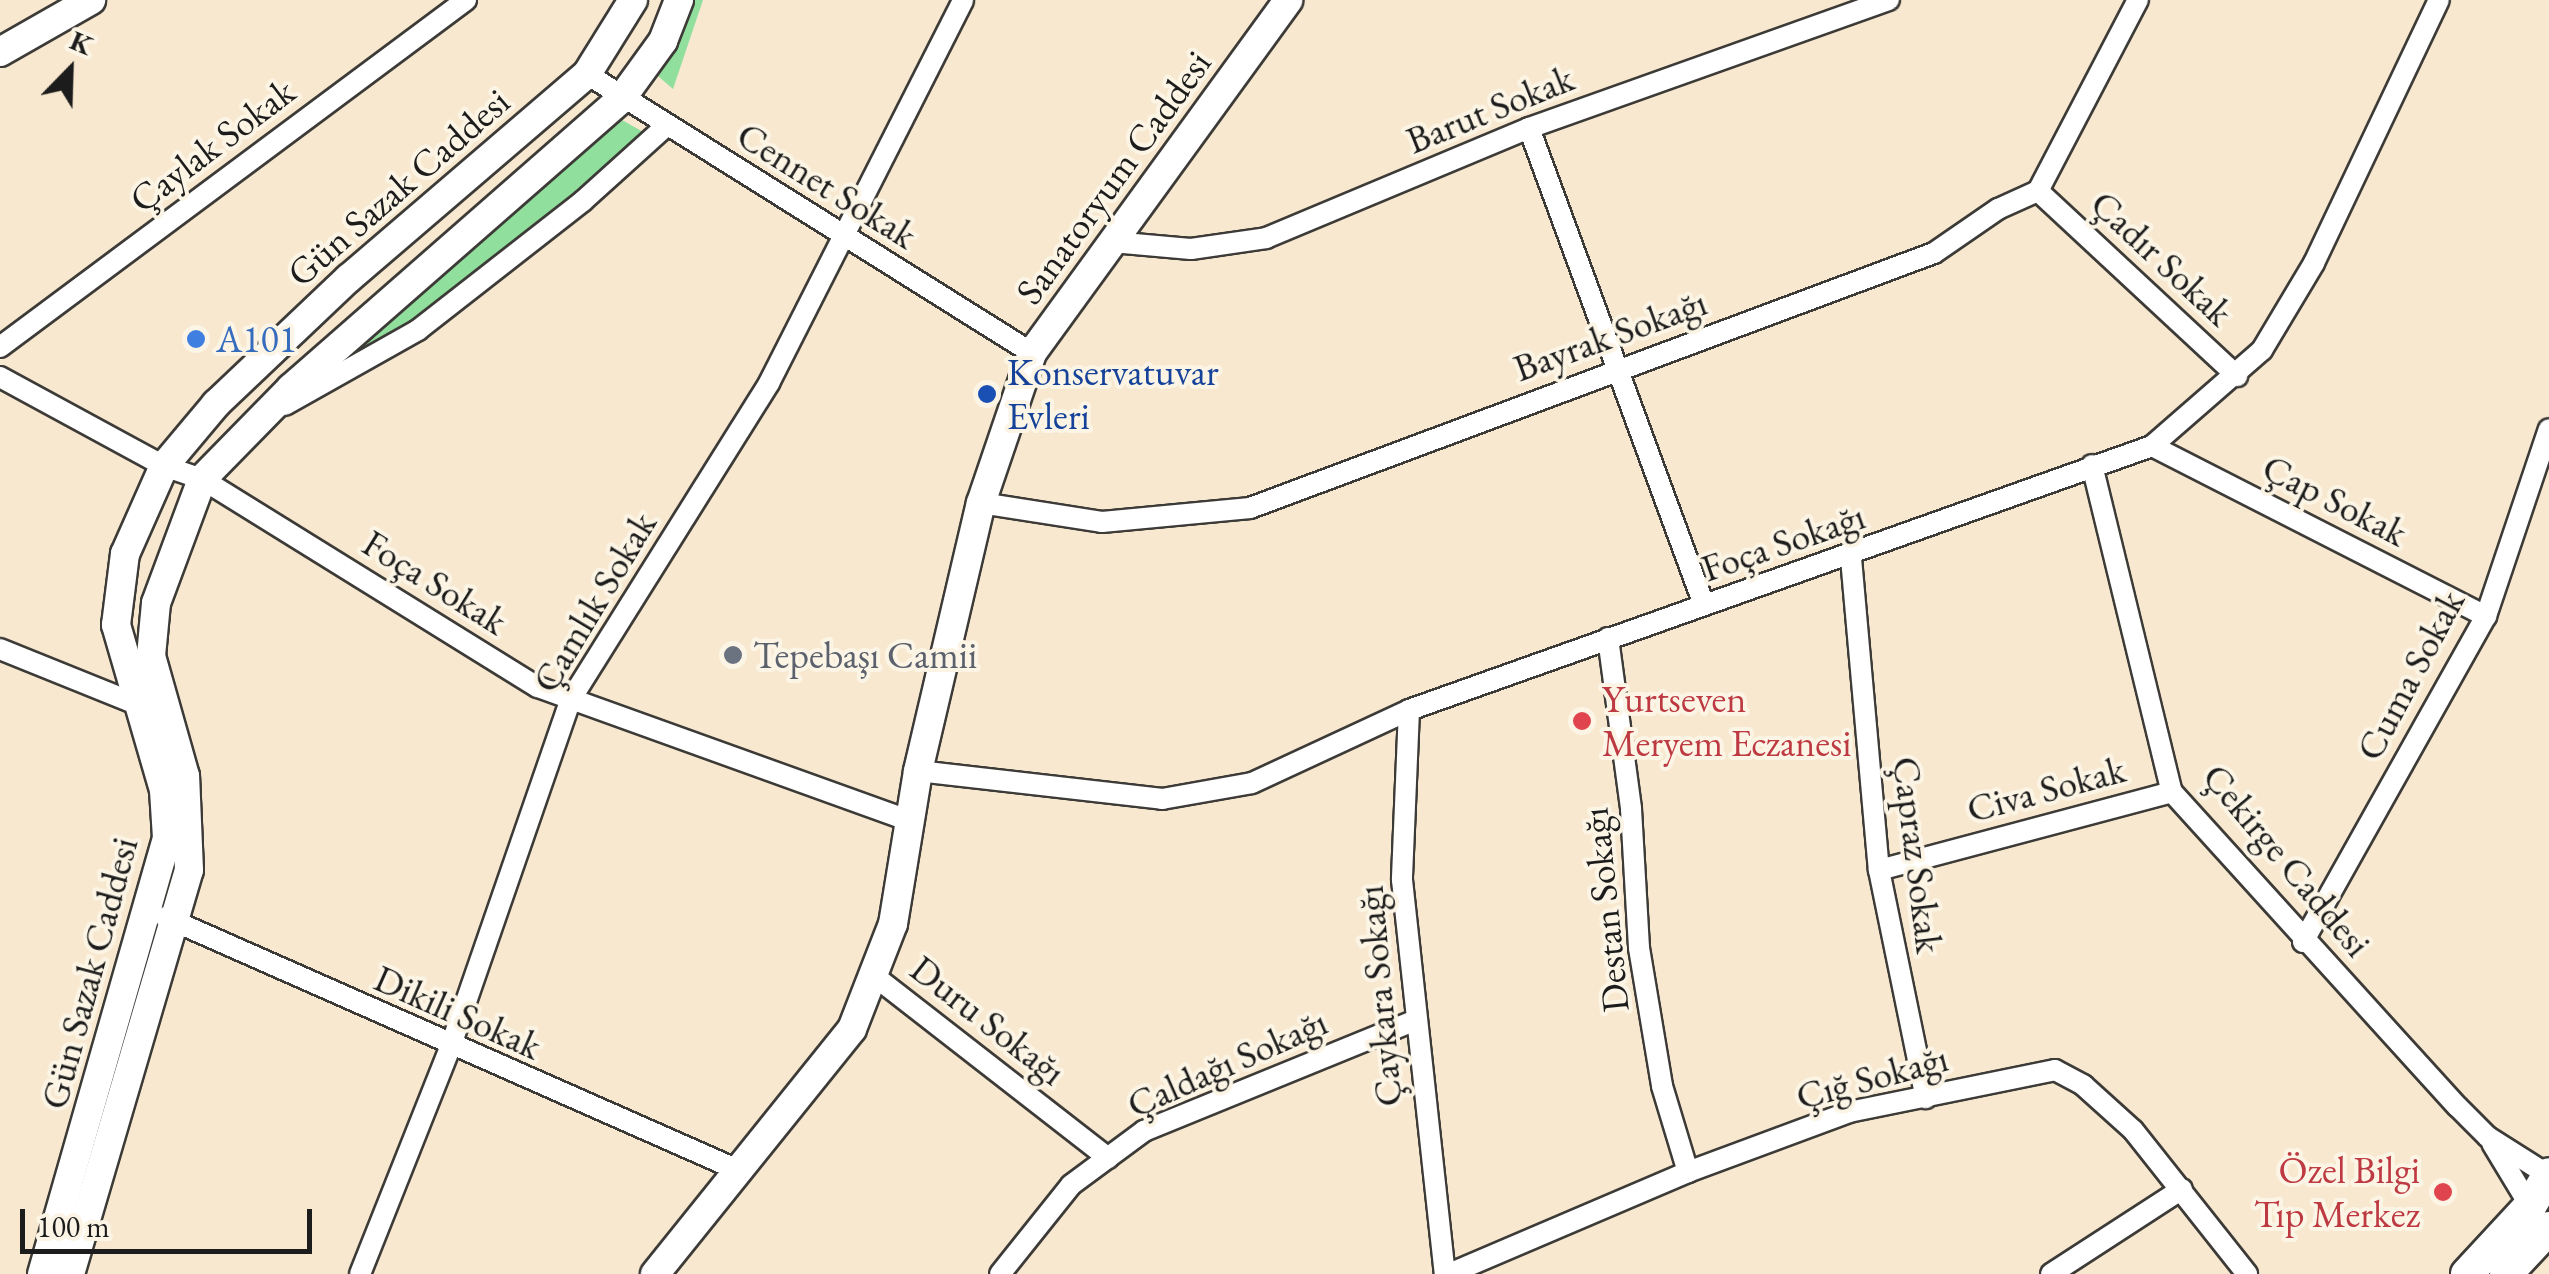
<!DOCTYPE html>
<meta charset="utf-8">
<style>
body{margin:0}
#map{position:relative;width:2549px;height:1274px;overflow:hidden;background:#f8e8d0;font-family:"EB Garamond",serif}
div>[style]{position:absolute}
.green>*{inset:0;background:#91df9d}
.roads{filter:drop-shadow(2px 0 #3d3b37) drop-shadow(-2px 0 #3d3b37) drop-shadow(0 2px #3d3b37) drop-shadow(0 -2px #3d3b37)}
.minor>*{height:20px;margin:-10px;padding:0 10px;transform-origin:10px;border-radius:10px;background:#fff}
.secondary>*{height:28px;margin:-14px;padding:0 14px;transform-origin:14px;border-radius:14px;background:#fff}
.primary>*{height:32px;margin:-16px;padding:0 16px;transform-origin:16px;border-radius:16px;background:#fff}
.dots>*{width:28px;height:28px;translate:-50% -50%;box-sizing:border-box;border:5px solid #fcf5e5;border-radius:50%}
span{translate:-50% -50%;white-space:nowrap;text-align:center;line-height:1.15;-webkit-text-stroke:8px #fcf5e5;paint-order:stroke}
.street-label{font-size:38px;color:#1c1c1c}
.shop-label{font-size:38px;color:#366cbe}
.left{translate:0 -50%;text-align:left}
.transit-label{font-size:38px;color:#164399}
.worship-label{font-size:38px;color:#5b616d}
.health-label{font-size:38px;color:#be3a42}
.right{translate:-100% -50%;text-align:right}
.north{position:absolute;left:20px;top:20px;width:100px;height:100px;-webkit-text-stroke:8px #fcf5e5;paint-order:stroke;rotate:23deg;font-size:28px;font-weight:700;line-height:40px;text-align:center;color:#1c1c1c}
.north::after{content:'';display:block;margin:auto;width:35px;height:45px;background:#1c1c1c;clip-path:polygon(50% 0,100% 100%,50% 72%,0 100%)}
.scale{position:absolute;left:20px;top:1209px;width:292px;height:45px;box-sizing:border-box;border:5px solid #1c1c1c;border-top:0;padding-left:12px;font-size:30px;line-height:35px;white-space:nowrap;color:#1c1c1c;-webkit-text-stroke:8px #fcf5e5;paint-order:stroke}
</style>
<div id="map">
<div class="green">
<div style="clip-path:polygon(686px 0,703px 0,673px 89px,651px 70px)"></div>
<div style="clip-path:polygon(615px 116px,645px 133px,422px 318px,343px 365px,337px 361px)"></div>
</div>
<div class="roads">
<div class="minor">
<div style="left:587px;top:74px;width:525px;rotate:32.09deg"></div>
<div style="left:1529px;top:128px;width:508px;rotate:69.85deg"></div>
<div style="left:2038px;top:191px;width:272px;rotate:42.9deg"></div>
<div style="left:1112px;top:242px;width:79px;rotate:5.1deg"></div>
<div style="left:1191px;top:249px;width:76px;rotate:-8.3deg"></div>
<div style="left:1266px;top:238px;width:285px;rotate:-22.7deg"></div>
<div style="left:1529px;top:128px;width:382px;rotate:-19.6deg"></div>
<div style="left:0;top:347px;width:581px;rotate:-36.67deg"></div>
<div style="left:0;top:377px;width:187px;rotate:28.5deg"></div>
<div style="left:164px;top:466px;width:40px;rotate:18.9deg"></div>
<div style="left:202px;top:479px;width:395px;rotate:31.8deg"></div>
<div style="left:538px;top:687px;width:396px;rotate:19.8deg"></div>
<div style="left:285px;top:405px;width:153px;rotate:-29.4deg"></div>
<div style="left:418px;top:330px;width:209px;rotate:-38deg"></div>
<div style="left:583px;top:201px;width:110px;rotate:-42.1deg"></div>
<div style="left:2152px;top:446px;width:375px;rotate:27deg"></div>
<div style="left:2092px;top:465px;width:337px;rotate:76.3deg"></div>
<div style="left:2172px;top:792px;width:425px;rotate:47.8deg"></div>
<div style="left:2458px;top:1107px;width:42px;rotate:45deg"></div>
<div style="left:2488px;top:1137px;width:71px;rotate:32.3deg"></div>
<div style="left:981px;top:503px;width:122px;rotate:8.9deg"></div>
<div style="left:1102px;top:522px;width:149px;rotate:-5.4deg"></div>
<div style="left:1250px;top:508px;width:730px;rotate:-20.45deg"></div>
<div style="left:1934px;top:253px;width:78px;rotate:-34.5deg"></div>
<div style="left:1998px;top:209px;width:44px;rotate:-24.2deg"></div>
<div style="left:2038px;top:191px;width:216px;rotate:-62.4deg"></div>
<div style="left:1851px;top:558px;width:313px;rotate:84.9deg"></div>
<div style="left:1879px;top:870px;width:233px;rotate:78.4deg"></div>
<div style="left:1608px;top:638px;width:173px;rotate:82.3deg"></div>
<div style="left:1631px;top:809px;width:139px;rotate:86.7deg"></div>
<div style="left:1639px;top:948px;width:140px;rotate:80.5deg"></div>
<div style="left:1662px;top:1086px;width:90px;rotate:73.2deg"></div>
<div style="left:0;top:649px;width:147px;rotate:22deg"></div>
<div style="left:1409px;top:710px;width:170px;rotate:92.4deg"></div>
<div style="left:1402px;top:880px;width:396px;rotate:83.8deg"></div>
<div style="left:918px;top:771px;width:246px;rotate:6.5deg"></div>
<div style="left:1162px;top:799px;width:91px;rotate:-10.1deg"></div>
<div style="left:1252px;top:783px;width:173px;rotate:-24.9deg"></div>
<div style="left:1409px;top:710px;width:789px;rotate:-19.56deg"></div>
<div style="left:2152px;top:446px;width:146px;rotate:-41.1deg"></div>
<div style="left:2262px;top:350px;width:101px;rotate:-59.1deg"></div>
<div style="left:2314px;top:263px;width:291px;rotate:-64.6deg"></div>
<div style="left:1879px;top:870px;width:303px;rotate:-14.9deg"></div>
<div style="left:165px;top:917px;width:629px;rotate:23.83deg"></div>
<div style="left:2303px;top:942px;width:374px;rotate:-60.7deg"></div>
<div style="left:2486px;top:616px;width:197px;rotate:-71.4deg"></div>
<div style="left:873px;top:975px;width:298px;rotate:37.9deg"></div>
<div style="left:2492px;top:1143px;width:74px;rotate:58.9deg"></div>
<div style="left:360px;top:1274px;width:243px;rotate:-68.3deg"></div>
<div style="left:450px;top:1048px;width:369px;rotate:-70.9deg"></div>
<div style="left:571px;top:699px;width:373px;rotate:-57.9deg"></div>
<div style="left:769px;top:383px;width:429px;rotate:-63.1deg"></div>
<div style="left:1000px;top:1274px;width:114px;rotate:-51.4deg"></div>
<div style="left:1071px;top:1185px;width:91px;rotate:-36.5deg"></div>
<div style="left:1144px;top:1131px;width:291px;rotate:-22.2deg"></div>
<div style="left:1449px;top:1274px;width:260px;rotate:-23.1deg"></div>
<div style="left:1688px;top:1172px;width:172px;rotate:-20.4deg"></div>
<div style="left:1849px;top:1112px;width:210px;rotate:-11.5deg"></div>
<div style="left:2055px;top:1070px;width:32px;rotate:28deg"></div>
<div style="left:2083px;top:1085px;width:67px;rotate:42deg"></div>
<div style="left:2133px;top:1130px;width:184px;rotate:51.6deg"></div>
<div style="left:2051px;top:1274px;width:156px;rotate:-33deg"></div>
</div>
<div class="secondary">
<div style="left:0;top:52px;width:105px;rotate:-29.7deg"></div>
<div style="left:42px;top:1274px;width:454px;rotate:-74deg"></div>
<div style="left:167px;top:838px;width:48px;rotate:-93.6deg"></div>
<div style="left:164px;top:790px;width:172px;rotate:-106.2deg"></div>
<div style="left:116px;top:625px;width:72px;rotate:-82.8deg"></div>
<div style="left:125px;top:554px;width:96px;rotate:-66.1deg"></div>
<div style="left:164px;top:466px;width:81px;rotate:-50deg"></div>
<div style="left:216px;top:404px;width:183px;rotate:-43.5deg"></div>
<div style="left:349px;top:278px;width:313px;rotate:-40.6deg"></div>
<div style="left:587px;top:74px;width:87px;rotate:-58.1deg"></div>
<div style="left:70px;top:1274px;width:421px;rotate:-73.6deg"></div>
<div style="left:189px;top:870px;width:94px;rotate:-92.4deg"></div>
<div style="left:185px;top:776px;width:125px;rotate:-105.8deg"></div>
<div style="left:151px;top:656px;width:53px;rotate:-84.6deg"></div>
<div style="left:156px;top:603px;width:132px;rotate:-69.6deg"></div>
<div style="left:202px;top:479px;width:127px;rotate:-45.6deg"></div>
<div style="left:291px;top:388px;width:439px;rotate:-41.2deg"></div>
<div style="left:621px;top:99px;width:72px;rotate:-54.1deg"></div>
<div style="left:663px;top:41px;width:44px;rotate:-68.7deg"></div>
<div style="left:655px;top:1274px;width:314px;rotate:-51.2deg"></div>
<div style="left:852px;top:1029px;width:113px;rotate:-68.7deg"></div>
<div style="left:893px;top:924px;width:155px;rotate:-80.7deg"></div>
<div style="left:918px;top:771px;width:275px;rotate:-76.8deg"></div>
<div style="left:981px;top:503px;width:158px;rotate:-71.2deg"></div>
<div style="left:1032px;top:353px;width:436px;rotate:-54deg"></div>
</div>
<div class="primary">
<div style="left:2467px;top:1274px;width:93px;rotate:-47.2deg"></div>
<div style="left:2530px;top:1206px;width:37px;rotate:-59deg"></div>
<div style="left:2506px;top:1274px;width:63px;rotate:-46.9deg"></div>
</div>
</div>
<div class="dots">
<div style="left:196px;top:339px;background:#3f7fe0"></div>
<div style="left:987px;top:394px;background:#1a4fb4"></div>
<div style="left:733px;top:655px;background:#6b7280"></div>
<div style="left:1582px;top:721px;background:#e0444e"></div>
<div style="left:2443px;top:1192px;background:#e0444e"></div>
</div>
<div class="street-label">
<span style="left:1490px;top:109px;rotate:-22deg">Barut Sokak</span>
<span style="left:212px;top:145px;rotate:-37deg">Çaylak Sokak</span>
<span style="left:1113px;top:177px;rotate:-54deg">Sanatoryum Caddesi</span>
<span style="left:827px;top:185px;rotate:32deg">Cennet Sokak</span>
<span style="left:398px;top:187px;rotate:-41deg">Gün Sazak Caddesi</span>
<span style="left:2162px;top:258px;rotate:43deg">Çadır Sokak</span>
<span style="left:1610px;top:335px;rotate:-20deg">Bayrak Sokağı</span>
<span style="left:2335px;top:500px;rotate:27deg">Çap Sokak</span>
<span style="left:1783px;top:542px;rotate:-19deg">Foça Sokağı</span>
<span style="left:435px;top:582px;rotate:32deg">Foça Sokak</span>
<span style="left:594px;top:602px;rotate:-59deg">Çamlık Sokak</span>
<span style="left:2410px;top:675px;rotate:-62deg">Cuma Sokak</span>
<span style="left:2046px;top:789px;rotate:-15deg">Civa Sokak</span>
<span style="left:1918px;top:855px;rotate:83deg">Çapraz Sokak</span>
<span style="left:2287px;top:860px;rotate:50deg">Çekirge Caddesi</span>
<span style="left:1605px;top:910px;rotate:-96deg">Destan Sokağı</span>
<span style="left:89px;top:973px;rotate:-75deg">Gün Sazak Caddesi</span>
<span style="left:1379px;top:996px;rotate:-95deg">Çaykara Sokağı</span>
<span style="left:458px;top:1012px;rotate:24deg">Dikili Sokak</span>
<span style="left:988px;top:1020px;rotate:38deg">Duru Sokağı</span>
<span style="left:1227px;top:1063px;rotate:-24deg">Çaldağı Sokağı</span>
<span style="left:1872px;top:1077px;rotate:-15deg">Çığ Sokağı</span>
</div>
<div class="shop-label">
<span class="left" style="left:216px;top:339px">A101</span>
</div>
<div class="transit-label">
<span class="left" style="left:1007px;top:394px">Konservatuvar<br>Evleri</span>
</div>
<div class="worship-label">
<span class="left" style="left:753px;top:655px">Tepebaşı Camii</span>
</div>
<div class="health-label">
<span class="left" style="left:1602px;top:721px">Yurtseven<br>Meryem Eczanesi</span>
<span class="right" style="left:2420px;top:1192px">Özel Bilgi<br>Tıp Merkez</span>
</div>
<div class="north">K</div>
<div class="scale">100 m</div>
</div>
